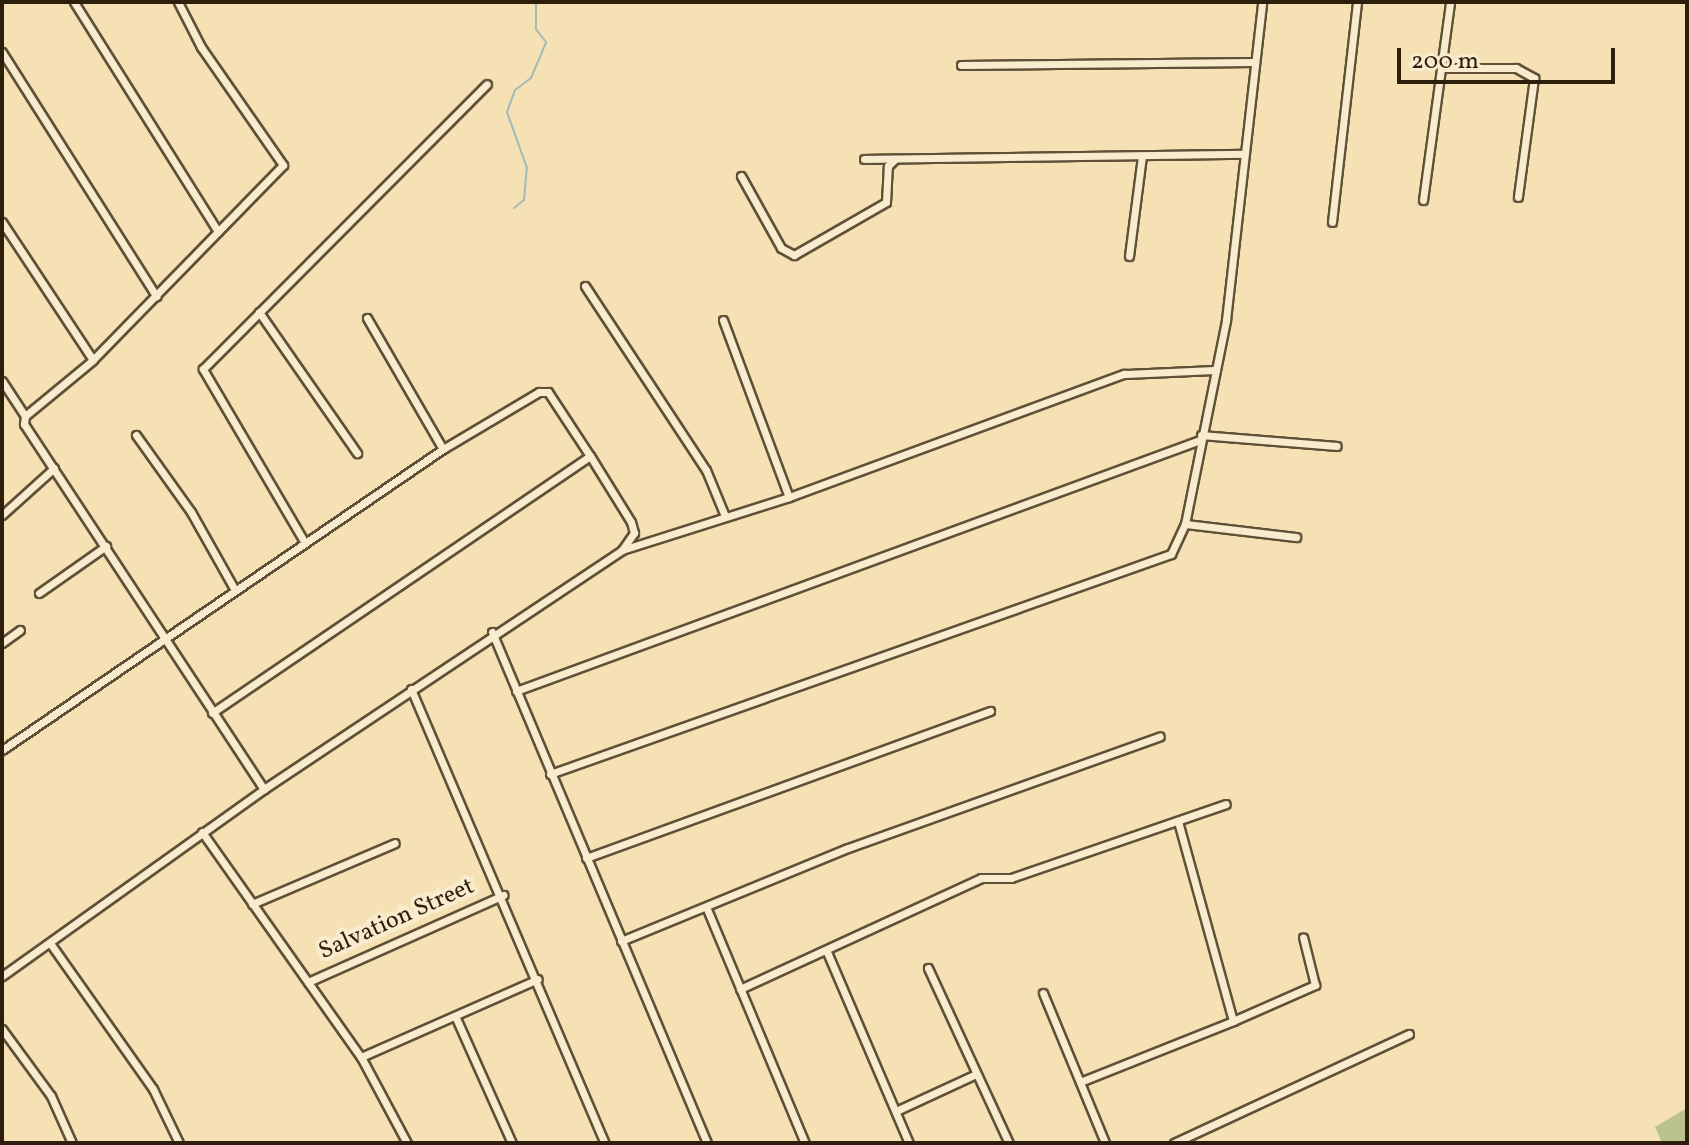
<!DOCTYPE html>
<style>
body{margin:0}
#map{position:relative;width:1689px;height:1145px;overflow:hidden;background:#f6e1b4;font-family:Vollkorn,serif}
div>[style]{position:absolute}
.green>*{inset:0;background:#bac38f}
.stream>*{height:2px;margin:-1px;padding:0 1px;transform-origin:1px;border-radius:1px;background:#a3bab9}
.roads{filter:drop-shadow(2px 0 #605037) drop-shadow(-2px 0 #605037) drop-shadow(0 2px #605037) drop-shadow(0 -2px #605037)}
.minor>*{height:7px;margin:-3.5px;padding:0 3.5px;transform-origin:3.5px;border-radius:3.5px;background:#f9ecce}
span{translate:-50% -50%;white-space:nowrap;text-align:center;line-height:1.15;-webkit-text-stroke:8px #f9ecce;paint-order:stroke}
.street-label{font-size:24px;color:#2e1f0d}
.frame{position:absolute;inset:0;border:4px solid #2e1f0d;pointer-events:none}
.scale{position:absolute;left:1397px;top:48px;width:218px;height:36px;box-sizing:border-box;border:4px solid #2e1f0d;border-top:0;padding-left:10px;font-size:24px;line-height:28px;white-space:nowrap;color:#2e1f0d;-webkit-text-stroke:6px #f9ecce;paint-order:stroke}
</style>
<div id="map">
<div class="green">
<div style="clip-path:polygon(1687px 1108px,1687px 1143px,1662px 1143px,1655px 1127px)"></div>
</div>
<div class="stream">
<div style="left:514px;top:208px;width:13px;rotate:-39deg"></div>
<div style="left:524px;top:200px;width:32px;rotate:-85deg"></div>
<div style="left:527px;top:168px;width:59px;rotate:-109.7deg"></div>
<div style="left:507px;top:112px;width:23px;rotate:-70deg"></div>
<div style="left:515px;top:90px;width:20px;rotate:-37deg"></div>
<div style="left:531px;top:78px;width:39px;rotate:-67deg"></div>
<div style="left:546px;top:42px;width:16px;rotate:-128deg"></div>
<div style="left:536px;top:29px;width:27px;rotate:-90deg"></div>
</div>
<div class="roads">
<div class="minor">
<div style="left:74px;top:2px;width:271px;rotate:57.9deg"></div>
<div style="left:178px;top:2px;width:51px;rotate:62.9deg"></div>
<div style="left:201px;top:47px;width:144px;rotate:55.2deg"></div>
<div style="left:283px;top:165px;width:272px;rotate:134.3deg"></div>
<div style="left:93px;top:360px;width:88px;rotate:140.5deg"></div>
<div style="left:25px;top:416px;width:8px;rotate:97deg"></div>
<div style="left:24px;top:424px;width:437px;rotate:56.7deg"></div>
<div style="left:2px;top:52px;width:289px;rotate:57.7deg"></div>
<div style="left:961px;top:65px;width:293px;rotate:-0.6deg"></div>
<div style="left:1444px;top:68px;width:72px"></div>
<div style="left:1516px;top:68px;width:21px;rotate:29deg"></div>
<div style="left:1534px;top:78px;width:120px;rotate:97.7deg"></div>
<div style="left:864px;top:159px;width:379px;rotate:-0.8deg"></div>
<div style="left:741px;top:176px;width:82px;rotate:60.9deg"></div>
<div style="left:781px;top:248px;width:15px;rotate:28deg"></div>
<div style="left:794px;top:255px;width:106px;rotate:-29.9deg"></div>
<div style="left:886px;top:202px;width:36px;rotate:-87deg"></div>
<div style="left:888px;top:166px;width:10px;rotate:-45deg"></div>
<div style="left:1423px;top:200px;width:200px;rotate:-82.2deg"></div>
<div style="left:2px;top:222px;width:165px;rotate:56.6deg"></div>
<div style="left:1332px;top:222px;width:221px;rotate:-83.5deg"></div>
<div style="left:1129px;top:256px;width:101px;rotate:-82.6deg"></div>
<div style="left:585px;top:286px;width:220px;rotate:56.7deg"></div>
<div style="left:706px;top:470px;width:50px;rotate:67.6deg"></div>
<div style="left:259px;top:312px;width:172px;rotate:55.2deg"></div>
<div style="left:367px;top:318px;width:151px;rotate:59.9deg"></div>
<div style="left:723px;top:320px;width:189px;rotate:69.6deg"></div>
<div style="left:2px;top:381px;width:42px;rotate:56.7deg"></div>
<div style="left:136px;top:435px;width:95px;rotate:54.5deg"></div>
<div style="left:191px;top:512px;width:90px;rotate:60.6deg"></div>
<div style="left:1201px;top:435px;width:136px;rotate:4.6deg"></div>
<div style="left:2px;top:515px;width:70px;rotate:-42.1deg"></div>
<div style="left:1185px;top:524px;width:112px;rotate:6.7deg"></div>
<div style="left:305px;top:543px;width:202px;rotate:-120.4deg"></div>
<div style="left:203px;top:369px;width:402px;rotate:-45.1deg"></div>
<div style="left:622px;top:550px;width:175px;rotate:-17.6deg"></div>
<div style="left:789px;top:497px;width:357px;rotate:-20.2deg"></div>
<div style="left:1124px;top:374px;width:92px;rotate:-2.5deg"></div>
<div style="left:39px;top:593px;width:82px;rotate:-35deg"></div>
<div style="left:492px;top:632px;width:554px;rotate:67.18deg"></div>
<div style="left:2px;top:643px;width:22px;rotate:-36deg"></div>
<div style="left:411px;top:689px;width:494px;rotate:66.9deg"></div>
<div style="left:516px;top:691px;width:729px;rotate:-20.15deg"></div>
<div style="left:2px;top:750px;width:534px;rotate:-34.32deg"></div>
<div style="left:443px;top:449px;width:112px;rotate:-30.7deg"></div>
<div style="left:539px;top:392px;width:9px"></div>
<div style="left:548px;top:392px;width:77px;rotate:56.7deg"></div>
<div style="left:550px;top:774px;width:659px;rotate:-19.51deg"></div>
<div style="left:1171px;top:554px;width:33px;rotate:-65deg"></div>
<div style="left:1185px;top:524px;width:208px;rotate:-78.6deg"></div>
<div style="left:1226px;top:320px;width:320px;rotate:-83.5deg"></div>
<div style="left:202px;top:832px;width:276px;rotate:54.8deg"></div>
<div style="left:361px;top:1057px;width:98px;rotate:61.9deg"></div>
<div style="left:586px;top:858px;width:430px;rotate:-20deg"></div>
<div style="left:252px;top:904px;width:155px;rotate:-23.1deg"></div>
<div style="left:707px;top:909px;width:254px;rotate:67.3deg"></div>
<div style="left:621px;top:941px;width:245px;rotate:-22.3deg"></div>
<div style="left:848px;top:848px;width:331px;rotate:-19.7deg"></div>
<div style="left:50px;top:943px;width:179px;rotate:54.8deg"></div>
<div style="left:153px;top:1089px;width:60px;rotate:64.3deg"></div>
<div style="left:827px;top:952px;width:208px;rotate:66.8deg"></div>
<div style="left:928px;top:968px;width:193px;rotate:65.2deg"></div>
<div style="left:2px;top:976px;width:322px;rotate:-35.5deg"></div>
<div style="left:264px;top:789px;width:430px;rotate:-33.7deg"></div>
<div style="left:622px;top:550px;width:21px;rotate:-55deg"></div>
<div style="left:634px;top:533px;width:11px;rotate:-105deg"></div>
<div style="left:631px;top:522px;width:78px;rotate:-121.8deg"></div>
<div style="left:590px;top:456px;width:457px;rotate:145.8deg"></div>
<div style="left:308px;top:982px;width:214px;rotate:-24deg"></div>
<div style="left:740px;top:989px;width:265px;rotate:-24.7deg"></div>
<div style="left:981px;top:878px;width:30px"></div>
<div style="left:1011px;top:878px;width:227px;rotate:-19deg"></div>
<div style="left:1043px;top:993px;width:162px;rotate:67.5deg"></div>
<div style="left:456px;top:1018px;width:137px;rotate:65.9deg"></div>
<div style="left:1233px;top:1021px;width:90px;rotate:-23.7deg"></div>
<div style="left:1315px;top:985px;width:49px;rotate:-104deg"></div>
<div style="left:2px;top:1029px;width:83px;rotate:53.8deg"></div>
<div style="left:51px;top:1096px;width:51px;rotate:65.9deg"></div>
<div style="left:361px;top:1057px;width:193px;rotate:-23.8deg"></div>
<div style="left:1080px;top:1082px;width:165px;rotate:-21.7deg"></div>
<div style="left:1233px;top:1021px;width:206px;rotate:-105.4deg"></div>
<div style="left:896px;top:1111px;width:88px;rotate:-24.8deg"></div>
<div style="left:1174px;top:1143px;width:259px;rotate:-24.9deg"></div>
</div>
</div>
<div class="street-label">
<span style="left:397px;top:920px;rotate:-24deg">Salvation Street</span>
</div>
<div class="frame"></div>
<div class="scale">200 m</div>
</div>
